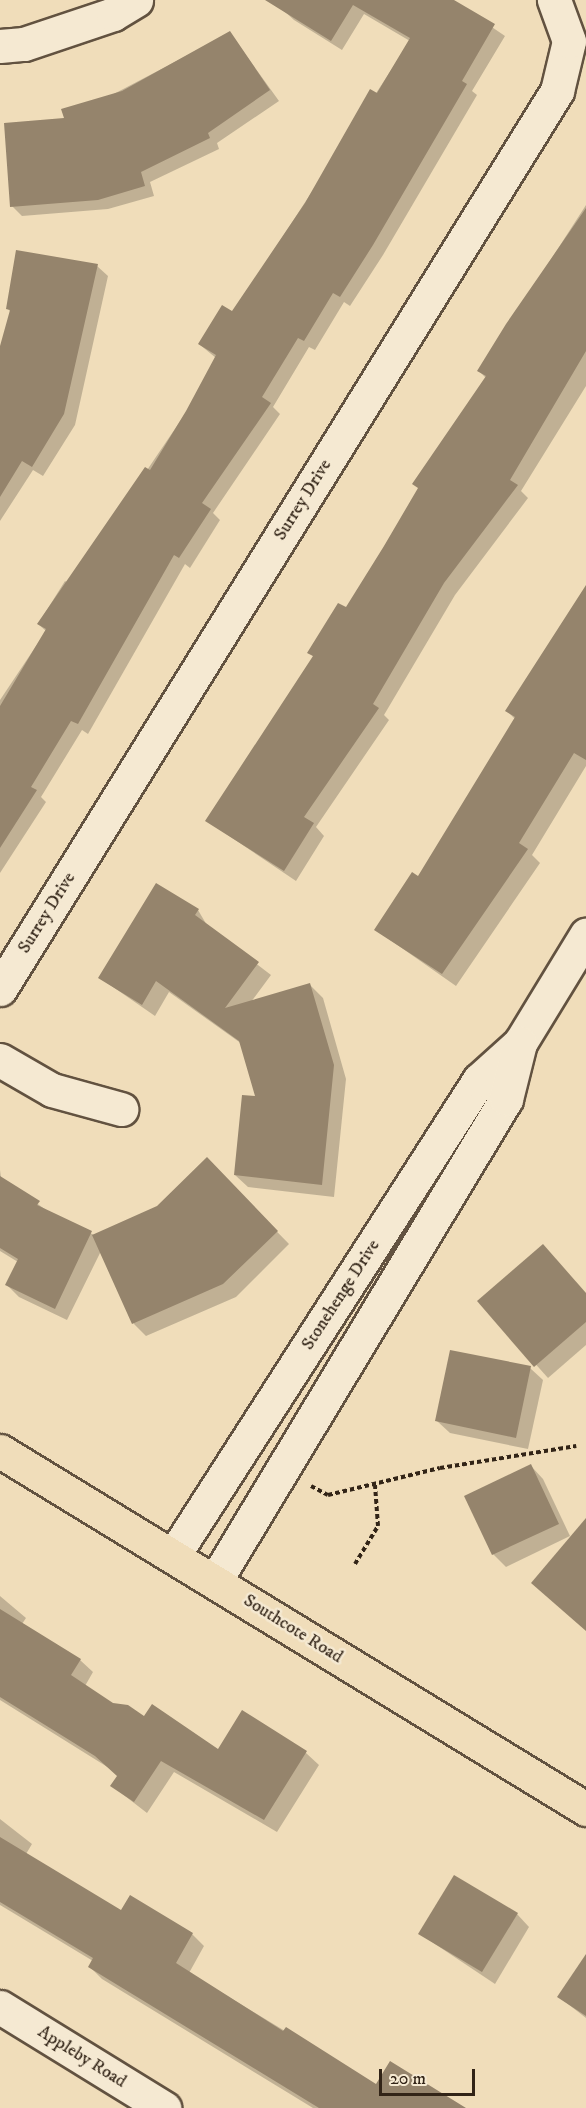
<!DOCTYPE html>
<style>
body{margin:0}
#map{position:relative;width:586px;height:2108px;overflow:hidden;background:#f0ddba;font-family:"IM FELL DW Pica",serif}
div>[style]{position:absolute}
.shadow>*{inset:0;background:#0003}
.building>*{inset:0;background:#95846c}
.path>*{height:4px;margin-top:-2px;transform-origin:0;background:repeating-linear-gradient(90deg,#322417 0 4.5px,transparent 0 7.5px)}
.roads{filter:drop-shadow(2px 0 #625240) drop-shadow(-2px 0 #625240) drop-shadow(0 2px #625240) drop-shadow(0 -2px #625240)}
.minor>*{height:33px;margin:-16.5px;padding:0 16.5px;transform-origin:16.5px;border-radius:16.5px;background:#f5e9d2}
.major>*{height:33px;margin:-16.5px;padding:0 16.5px;transform-origin:16.5px;border-radius:16.5px;background:#f0ddba}
span{translate:-50% -50%;white-space:nowrap;text-align:center;line-height:1.15;-webkit-text-stroke:5px #f5e9d2;paint-order:stroke}
.street-label{font-size:18px;color:#322417}
.scale{position:absolute;left:379px;top:2069px;width:96px;height:27px;box-sizing:border-box;border:3px solid #322417;border-top:0;padding-left:8px;font-size:18px;line-height:21px;white-space:nowrap;color:#322417;-webkit-text-stroke:4px #f5e9d2;paint-order:stroke}
</style>
<div id="map">
<div class="shadow">
<div style="clip-path:polygon(290px 0,452px 0,505px 36px,472px 91px,477px 95px,383px 255px,350px 306px,344px 302px,315px 350px,309px 347px,273px 407px,280px 414px,213px 513px,220px 520px,190px 568px,185px 564px,88px 734px,82px 730px,41px 797px,46px 802px,0 873px,0 700px,46px 631px,38px 624px,65px 581px,70px 584px,187px 411px,216px 358px,199px 344px,233px 313px,410px 41px,364px 14px,342px 50px,294px 20px,283px 10px)"></div>
<div style="clip-path:polygon(230px 33px,279px 101px,217px 143px,219px 149px,150px 182px,154px 196px,108px 209px,22px 216px,12px 206px,66px 119px)"></div>
<div style="clip-path:polygon(586px 205px,586px 386px,521px 491px,528px 498px,455px 595px,384px 715px,389px 720px,316px 827px,324px 836px,296px 881px,207px 821px,314px 657px,309px 652px,346px 610px,486px 378px,479px 371px)"></div>
<div style="clip-path:polygon(97px 266px,108px 276px,75px 425px,43px 476px,33px 470px,0 521px,0 351px,11px 312px,7px 308px)"></div>
<div style="clip-path:polygon(586px 587px,586px 766px,532px 855px,540px 863px,456px 986px,376px 930px,419px 878px,515px 719px,507px 711px)"></div>
<div style="clip-path:polygon(198px 910px,208px 927px,271px 975px,251px 1002px,310px 985px,323px 998px,346px 1079px,334px 1197px,248px 1187px,235px 1175px,257px 1098px,242px 1044px,169px 992px,155px 1016px,100px 978px)"></div>
<div style="clip-path:polygon(207px 1160px,289px 1244px,236px 1297px,146px 1336px,134px 1324px,101px 1251px,67px 1320px,19px 1297px,7px 1285px,18px 1262px,0 1251px,0 1170px,1px 1178px,49px 1212px,94px 1235px,158px 1207px)"></div>
<div style="clip-path:polygon(586px 1293px,586px 1345px,548px 1378px,479px 1301px)"></div>
<div style="clip-path:polygon(530px 1368px,543px 1380px,528px 1449px,450px 1433px,437px 1421px)"></div>
<div style="clip-path:polygon(531px 1466px,543px 1479px,570px 1536px,506px 1567px,493px 1554px)"></div>
<div style="clip-path:polygon(0 1596px,26px 1618px,22px 1624px,80px 1660px,93px 1672px,85px 1686px,112px 1705px,218px 1751px,242px 1713px,306px 1753px,319px 1765px,277px 1832px,174px 1772px,147px 1813px,112px 1786px,119px 1777px,109px 1768px,0 1700px)"></div>
<div style="clip-path:polygon(0 1819px,32px 1844px,26px 1854px,122px 1912px,192px 1934px,204px 1946px,189px 1973px,376px 2086px,456px 2108px,313px 2108px,102px 1979px,90px 1967px,93px 1961px,0 1905px)"></div>
<div style="clip-path:polygon(517px 1914px,529px 1927px,495px 1984px,420px 1934px)"></div>
<div style="clip-path:polygon(586px 1959px,586px 2018px,559px 1997px)"></div>
</div>
<div class="building">
<div style="clip-path:polygon(265px 0,454px 0,495px 24px,462px 81px,467px 84px,373px 245px,340px 297px,333px 293px,304px 341px,298px 338px,262px 397px,271px 403px,202px 503px,211px 509px,179px 558px,174px 555px,78px 724px,71px 721px,31px 787px,37px 790px,0 848px,0 706px,46px 629px,37px 624px,145px 467px,150px 470px,186px 411px,216px 355px,198px 344px,222px 305px,232px 311px,305px 203px,370px 89px,377px 93px,410px 38px,353px 5px,331px 41px)"></div>
<div style="clip-path:polygon(230px 31px,270px 90px,208px 133px,210px 138px,141px 172px,145px 186px,98px 200px,10px 207px,4px 123px,64px 118px,61px 109px,122px 91px)"></div>
<div style="clip-path:polygon(586px 208px,586px 351px,510px 480px,518px 485px,444px 583px,373px 704px,379px 708px,304px 817px,314px 823px,284px 871px,205px 821px,313px 656px,307px 653px,338px 603px,346px 607px,384px 546px,418px 488px,412px 484px,486px 376px,477px 371px,506px 324px)"></div>
<div style="clip-path:polygon(16px 250px,98px 264px,64px 414px,32px 467px,22px 461px,0 497px,0 346px,10px 310px,6px 309px)"></div>
<div style="clip-path:polygon(586px 585px,586px 760px,574px 753px,519px 843px,528px 849px,442px 974px,374px 930px,412px 872px,418px 876px,515px 717px,505px 711px)"></div>
<div style="clip-path:polygon(156px 883px,199px 909px,195px 915px,259px 962px,225px 1008px,310px 983px,334px 1065px,322px 1185px,234px 1175px,242px 1095px,255px 1096px,239px 1041px,156px 981px,142px 1005px,98px 978px)"></div>
<div style="clip-path:polygon(207px 1157px,278px 1231px,223px 1284px,132px 1324px,92px 1235px,157px 1206px)"></div>
<div style="clip-path:polygon(0 1176px,40px 1201px,37px 1205px,92px 1231px,55px 1309px,5px 1285px,18px 1259px,0 1248px)"></div>
<div style="clip-path:polygon(543px 1244px,586px 1293px,586px 1322px,534px 1367px,477px 1301px)"></div>
<div style="clip-path:polygon(450px 1350px,531px 1366px,516px 1438px,435px 1421px)"></div>
<div style="clip-path:polygon(531px 1464px,559px 1524px,492px 1555px,464px 1496px)"></div>
<div style="clip-path:polygon(586px 1518px,586px 1631px,531px 1583px)"></div>
<div style="clip-path:polygon(0 1609px,81px 1659px,71px 1675px,113px 1703px,128px 1705px,144px 1716px,152px 1704px,218px 1749px,242px 1710px,307px 1751px,264px 1820px,161px 1761px,134px 1802px,110px 1786px,117px 1776px,95px 1756px,0 1697px)"></div>
<div style="clip-path:polygon(0 1837px,121px 1910px,130px 1895px,193px 1933px,176px 1963px,283px 2031px,286px 2027px,376px 2084px,390px 2061px,466px 2108px,319px 2108px,88px 1967px,93px 1958px,0 1902px)"></div>
<div style="clip-path:polygon(454px 1875px,518px 1913px,482px 1972px,418px 1934px)"></div>
<div style="clip-path:polygon(586px 1954px,586px 2016px,557px 1997px)"></div>
</div>
<div class="path">
<div style="left:311px;top:1486px;width:19px;rotate:28deg"></div>
<div style="left:328px;top:1495px;width:115px;rotate:-13.6deg"></div>
<div style="left:440px;top:1468px;width:138px;rotate:-9.2deg"></div>
<div style="left:355px;top:1564px;width:44px;rotate:-58.8deg"></div>
<div style="left:378px;top:1526px;width:41px;rotate:-94.2deg"></div>
</div>
<div class="roads">
<div class="minor">
<div style="left:0;top:46px;width:24px;rotate:-5deg"></div>
<div style="left:24px;top:44px;width:94px;rotate:-18.6deg"></div>
<div style="left:113px;top:14px;width:27px;rotate:-31deg"></div>
<div style="left:0;top:989px;width:1057px;rotate:-58.19deg"></div>
<div style="left:557px;top:91px;width:51px;rotate:-76.5deg"></div>
<div style="left:569px;top:41px;width:44px;rotate:-110.1deg"></div>
<div style="left:0;top:1060px;width:60px;rotate:30deg"></div>
<div style="left:52px;top:1090px;width:72px;rotate:15.4deg"></div>
<div style="left:173px;top:1556px;width:566px;rotate:-57.26deg"></div>
<div style="left:479px;top:1080px;width:55px;rotate:-42.1deg"></div>
<div style="left:520px;top:1043px;width:127px;rotate:-58.6deg"></div>
<div style="left:215px;top:1581px;width:563px;rotate:-58.88deg"></div>
<div style="left:506px;top:1099px;width:58px;rotate:-76deg"></div>
<div style="left:0;top:2007px;width:193px;rotate:31.6deg"></div>
</div>
<div class="major">
<div style="left:0;top:1451px;width:687px;rotate:31.42deg"></div>
</div>
</div>
<div class="street-label">
<span style="left:303px;top:500px;rotate:-58deg">Surrey Drive</span>
<span style="left:47px;top:913px;rotate:-58deg">Surrey Drive</span>
<span style="left:341px;top:1295px;rotate:-57deg">Stonehenge Drive</span>
<span style="left:293px;top:1629px;rotate:32deg">Southcote Road</span>
<span style="left:82px;top:2057px;rotate:32deg">Appleby Road</span>
</div>
<div class="scale">20 m</div>
</div>
